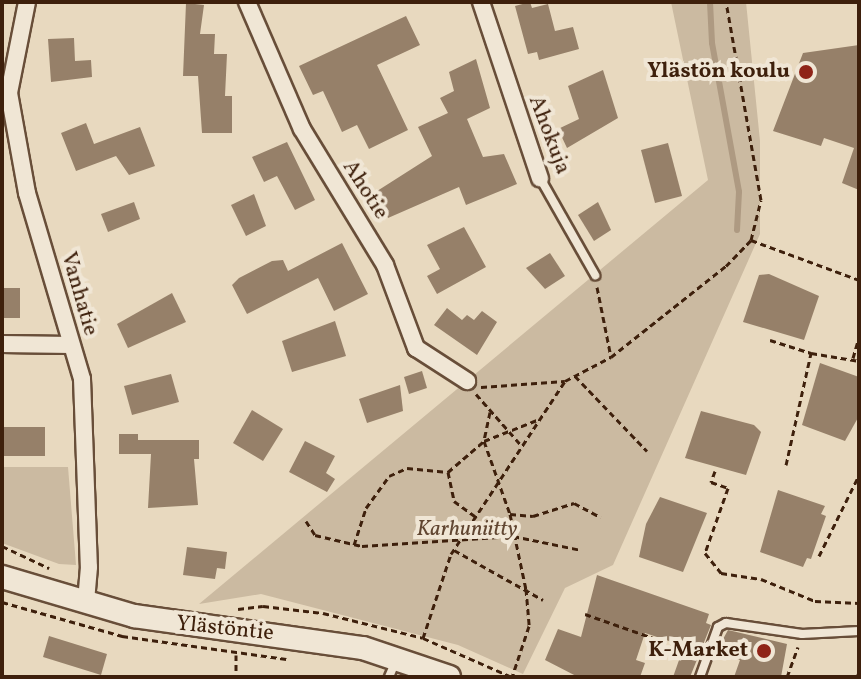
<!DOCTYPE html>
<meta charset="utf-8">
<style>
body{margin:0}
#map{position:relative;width:861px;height:679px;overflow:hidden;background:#e8d9bf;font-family:Vollkorn,serif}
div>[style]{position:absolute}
.green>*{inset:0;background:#cbbaa1}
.stream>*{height:6px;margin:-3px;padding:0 3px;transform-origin:3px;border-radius:3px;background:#ae9a82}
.building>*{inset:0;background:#968069}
.path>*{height:3px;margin-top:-1.5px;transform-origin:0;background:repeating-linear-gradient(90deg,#3e200c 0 6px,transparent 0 10px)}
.roads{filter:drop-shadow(2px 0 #684e39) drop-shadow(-2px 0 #684e39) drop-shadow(0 2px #684e39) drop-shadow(0 -2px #684e39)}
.lane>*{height:8px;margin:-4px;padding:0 4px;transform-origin:4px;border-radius:4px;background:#f0e6d5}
.street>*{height:16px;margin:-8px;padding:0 8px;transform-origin:8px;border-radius:8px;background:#f0e6d5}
.secondary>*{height:22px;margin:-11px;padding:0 11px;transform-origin:11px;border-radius:11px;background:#f0e6d5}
.dots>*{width:22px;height:22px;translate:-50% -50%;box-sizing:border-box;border:4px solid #f0e6d5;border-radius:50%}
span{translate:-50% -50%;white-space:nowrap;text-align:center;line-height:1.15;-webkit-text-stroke:8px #f0e6d5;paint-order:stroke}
.poi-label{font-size:22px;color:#3e200c;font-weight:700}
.right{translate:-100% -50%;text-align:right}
.street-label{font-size:22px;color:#3e200c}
.park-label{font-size:22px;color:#614631;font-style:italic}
.frame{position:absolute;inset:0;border:4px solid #3e200c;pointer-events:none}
</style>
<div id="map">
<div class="green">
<div style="clip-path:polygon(671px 2px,746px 2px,760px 141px,760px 234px,613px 565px,565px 588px,523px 674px,458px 645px,261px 594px,199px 604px,708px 180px)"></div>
<div style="clip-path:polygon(2px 467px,68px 467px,76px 565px,59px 564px,2px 543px)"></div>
</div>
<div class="stream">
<div style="left:710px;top:2px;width:41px;rotate:87.2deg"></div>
<div style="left:712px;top:43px;width:151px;rotate:79.7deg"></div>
<div style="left:739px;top:192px;width:38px;rotate:93deg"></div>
</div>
<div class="building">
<div style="clip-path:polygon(530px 2px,532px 8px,548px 4px,555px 31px,573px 27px,579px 49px,539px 60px,537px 52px,528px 54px,515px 6px)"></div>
<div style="clip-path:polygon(186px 3px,204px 5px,200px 34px,215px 34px,214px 54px,227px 54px,225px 96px,232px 96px,232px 133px,202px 133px,198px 76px,183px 76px)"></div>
<div style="clip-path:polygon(406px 16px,420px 45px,377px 65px,408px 130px,369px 149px,357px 125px,342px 132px,323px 91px,313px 95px,299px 66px)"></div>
<div style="clip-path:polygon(74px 38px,75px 61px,91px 60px,92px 77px,51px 82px,48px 39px)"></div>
<div style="clip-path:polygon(859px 45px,859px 190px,842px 183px,854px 148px,824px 138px,821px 146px,773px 131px,803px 53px)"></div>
<div style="clip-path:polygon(476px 59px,490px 108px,467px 119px,483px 157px,504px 154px,517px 184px,466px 205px,459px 187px,388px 218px,374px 193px,432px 156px,418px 127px,448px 113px,440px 98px,454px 91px,449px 72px)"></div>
<div style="clip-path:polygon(603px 70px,618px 118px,567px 148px,558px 129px,579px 119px,568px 86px)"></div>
<div style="clip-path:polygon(86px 123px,94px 144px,140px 127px,155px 166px,129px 175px,116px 156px,76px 171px,61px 133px)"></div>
<div style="clip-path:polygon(287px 142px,315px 200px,295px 210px,277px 176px,264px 182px,252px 157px)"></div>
<div style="clip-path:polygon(668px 143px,682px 196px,655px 203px,641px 150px)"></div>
<div style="clip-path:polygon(254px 194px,266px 226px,246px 236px,231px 205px)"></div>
<div style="clip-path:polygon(134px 202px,140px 219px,108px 232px,101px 214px)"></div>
<div style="clip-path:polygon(598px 202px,611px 230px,594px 241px,578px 215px)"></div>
<div style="clip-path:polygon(464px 227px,486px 267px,437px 294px,427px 276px,440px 269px,427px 245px)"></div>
<div style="clip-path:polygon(342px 243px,368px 294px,334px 311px,318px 278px,247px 314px,232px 285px,239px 278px,272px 261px,283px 260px,288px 271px)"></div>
<div style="clip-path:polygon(550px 253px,565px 276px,545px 289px,526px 268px)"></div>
<div style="clip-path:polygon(769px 274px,819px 296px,804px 340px,743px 322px,759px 275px)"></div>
<div style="clip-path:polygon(2px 288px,20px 288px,20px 318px,2px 318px)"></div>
<div style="clip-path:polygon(172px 293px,186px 322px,128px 348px,117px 324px)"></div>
<div style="clip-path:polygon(447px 308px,462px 320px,467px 315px,474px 320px,482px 311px,497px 322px,477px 355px,434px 325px)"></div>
<div style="clip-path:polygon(335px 321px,346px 356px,292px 372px,282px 341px)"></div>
<div style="clip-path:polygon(820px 363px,859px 377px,859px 416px,845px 441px,802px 425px)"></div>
<div style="clip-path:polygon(422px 371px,427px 388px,409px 394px,404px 377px)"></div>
<div style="clip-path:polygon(171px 374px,179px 402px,132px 415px,124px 386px)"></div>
<div style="clip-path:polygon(400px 385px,403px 411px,367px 423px,359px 399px)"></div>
<div style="clip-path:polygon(252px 410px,283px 429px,263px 461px,233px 443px)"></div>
<div style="clip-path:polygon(701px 411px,754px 425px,761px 432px,746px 475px,685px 458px)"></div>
<div style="clip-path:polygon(2px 427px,45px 427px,45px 456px,2px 456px)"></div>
<div style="clip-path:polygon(119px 434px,138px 434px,138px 440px,199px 440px,199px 459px,194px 459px,198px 505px,148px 508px,151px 454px,119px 454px)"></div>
<div style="clip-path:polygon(305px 441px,335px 456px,326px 473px,335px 479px,327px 492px,289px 472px)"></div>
<div style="clip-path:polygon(778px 490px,825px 506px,821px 514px,826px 516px,811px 559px,807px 558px,803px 567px,760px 552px)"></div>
<div style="clip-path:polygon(660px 497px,707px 513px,683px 572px,639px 557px,646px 524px)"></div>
<div style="clip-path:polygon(187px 547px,227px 552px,225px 569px,217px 568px,215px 579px,183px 575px)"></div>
<div style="clip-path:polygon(597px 575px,709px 614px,706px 623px,711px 625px,690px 677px,673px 677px,684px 646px,645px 633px,636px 660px,645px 663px,640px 677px,578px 677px,545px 660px,558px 629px,581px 637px)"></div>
<div style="clip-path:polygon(728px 630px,787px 644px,781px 677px,734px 677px,740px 660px,716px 652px)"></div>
<div style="clip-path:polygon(49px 636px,107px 654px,101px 675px,43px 657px)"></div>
</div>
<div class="path">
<div style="left:751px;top:240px;width:115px;rotate:20.3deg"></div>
<div style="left:597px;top:287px;width:71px;rotate:78.7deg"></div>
<div style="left:770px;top:340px;width:43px;rotate:17.6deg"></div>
<div style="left:853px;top:358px;width:22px;rotate:-74deg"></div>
<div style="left:575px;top:376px;width:104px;rotate:46.2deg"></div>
<div style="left:481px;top:387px;width:84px;rotate:-4.1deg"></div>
<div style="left:476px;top:394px;width:68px;rotate:48.6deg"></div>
<div style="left:490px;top:412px;width:30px;rotate:102deg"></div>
<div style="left:484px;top:441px;width:77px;rotate:70.4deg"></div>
<div style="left:510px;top:514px;width:77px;rotate:78deg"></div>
<div style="left:526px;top:589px;width:37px;rotate:85deg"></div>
<div style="left:529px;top:626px;width:54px;rotate:108.4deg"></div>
<div style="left:786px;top:465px;width:115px;rotate:-77.4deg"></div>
<div style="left:811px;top:353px;width:49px;rotate:9.5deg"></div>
<div style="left:715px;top:471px;width:12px;rotate:110deg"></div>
<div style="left:711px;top:482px;width:18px;rotate:19deg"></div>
<div style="left:728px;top:488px;width:69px;rotate:109.5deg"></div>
<div style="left:705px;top:553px;width:26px;rotate:51deg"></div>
<div style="left:721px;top:573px;width:40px;rotate:8.5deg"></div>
<div style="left:761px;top:579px;width:58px;rotate:22.2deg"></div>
<div style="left:815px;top:601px;width:44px;rotate:2.6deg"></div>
<div style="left:448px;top:472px;width:30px;rotate:78deg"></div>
<div style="left:454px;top:501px;width:26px;rotate:36deg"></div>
<div style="left:510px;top:514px;width:23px;rotate:5deg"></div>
<div style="left:533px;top:516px;width:43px;rotate:-17.6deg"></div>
<div style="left:574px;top:503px;width:30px;rotate:28deg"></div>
<div style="left:306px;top:521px;width:17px;rotate:57deg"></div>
<div style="left:315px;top:535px;width:48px;rotate:13.2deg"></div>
<div style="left:362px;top:546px;width:151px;rotate:-3.8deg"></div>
<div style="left:513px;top:536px;width:69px;rotate:11.6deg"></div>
<div style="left:354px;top:545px;width:39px;rotate:-72deg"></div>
<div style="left:366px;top:508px;width:39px;rotate:-54deg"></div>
<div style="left:389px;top:476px;width:20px;rotate:-24deg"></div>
<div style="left:407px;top:468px;width:41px;rotate:5.6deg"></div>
<div style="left:448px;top:472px;width:48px;rotate:-40.7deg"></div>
<div style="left:484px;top:441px;width:57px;rotate:-21.6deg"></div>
<div style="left:2px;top:546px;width:52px;rotate:25.1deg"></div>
<div style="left:454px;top:550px;width:102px;rotate:29.3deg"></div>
<div style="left:819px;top:556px;width:90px;rotate:-63.7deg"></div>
<div style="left:2px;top:602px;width:125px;rotate:15.8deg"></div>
<div style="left:122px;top:636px;width:166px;rotate:8deg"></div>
<div style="left:238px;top:609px;width:25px;rotate:-7deg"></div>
<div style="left:263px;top:606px;width:60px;rotate:6.7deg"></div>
<div style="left:323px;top:613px;width:103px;rotate:14deg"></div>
<div style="left:423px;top:638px;width:97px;rotate:23.7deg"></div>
<div style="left:585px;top:614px;width:118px;rotate:19.4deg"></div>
<div style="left:423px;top:638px;width:89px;rotate:-71.6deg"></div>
<div style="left:451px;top:554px;width:207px;rotate:-56.6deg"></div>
<div style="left:565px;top:381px;width:52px;rotate:-27.6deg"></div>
<div style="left:611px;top:357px;width:147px;rotate:-38.4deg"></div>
<div style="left:726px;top:266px;width:36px;rotate:-46deg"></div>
<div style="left:751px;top:240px;width:41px;rotate:-76deg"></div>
<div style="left:761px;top:200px;width:201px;rotate:-100deg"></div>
<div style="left:236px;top:655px;width:22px;rotate:90deg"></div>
<div style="left:787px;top:677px;width:32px;rotate:-70deg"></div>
<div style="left:857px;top:677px;width:5px;rotate:-68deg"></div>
</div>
<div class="roads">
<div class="lane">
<div style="left:540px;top:178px;width:112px;rotate:60.4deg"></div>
<div style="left:389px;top:677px;width:15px;rotate:-67deg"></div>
<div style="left:700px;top:677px;width:53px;rotate:-70.2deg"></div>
<div style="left:718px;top:627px;width:9px;rotate:-27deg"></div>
<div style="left:726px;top:623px;width:77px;rotate:8.2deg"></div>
<div style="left:802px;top:634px;width:57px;rotate:-3deg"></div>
</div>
<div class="street">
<div style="left:27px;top:2px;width:93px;rotate:101.2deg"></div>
<div style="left:9px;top:93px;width:102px;rotate:79.8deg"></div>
<div style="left:27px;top:193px;width:194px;rotate:73.5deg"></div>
<div style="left:82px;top:379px;width:188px;rotate:87.9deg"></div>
<div style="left:89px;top:567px;width:36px;rotate:95deg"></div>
<div style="left:247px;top:2px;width:138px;rotate:66.6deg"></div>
<div style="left:302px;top:129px;width:159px;rotate:58.6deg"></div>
<div style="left:385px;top:265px;width:89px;rotate:69.5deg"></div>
<div style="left:416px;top:348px;width:61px;rotate:32.9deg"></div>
<div style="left:481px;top:2px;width:186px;rotate:71.5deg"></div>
<div style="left:2px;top:344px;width:69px;rotate:0.8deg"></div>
</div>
<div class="secondary">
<div style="left:2px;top:577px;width:138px;rotate:16.5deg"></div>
<div style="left:134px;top:616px;width:231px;rotate:8deg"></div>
<div style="left:363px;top:648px;width:91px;rotate:18.6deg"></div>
</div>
</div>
<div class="dots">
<div style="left:806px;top:72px;background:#8f2418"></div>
<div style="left:764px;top:651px;background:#8f2418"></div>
</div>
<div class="poi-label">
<span class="right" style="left:790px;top:72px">Ylästön koulu</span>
<span class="right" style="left:748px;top:651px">K-Market</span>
</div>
<div class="street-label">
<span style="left:549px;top:135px;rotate:69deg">Ahokuja</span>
<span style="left:365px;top:190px;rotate:57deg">Ahotie</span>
<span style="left:79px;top:294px;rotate:74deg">Vanhatie</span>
<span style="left:225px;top:629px;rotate:6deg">Ylästöntie</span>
</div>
<div class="park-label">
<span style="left:467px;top:530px">Karhuniitty</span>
</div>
<div class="frame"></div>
</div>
